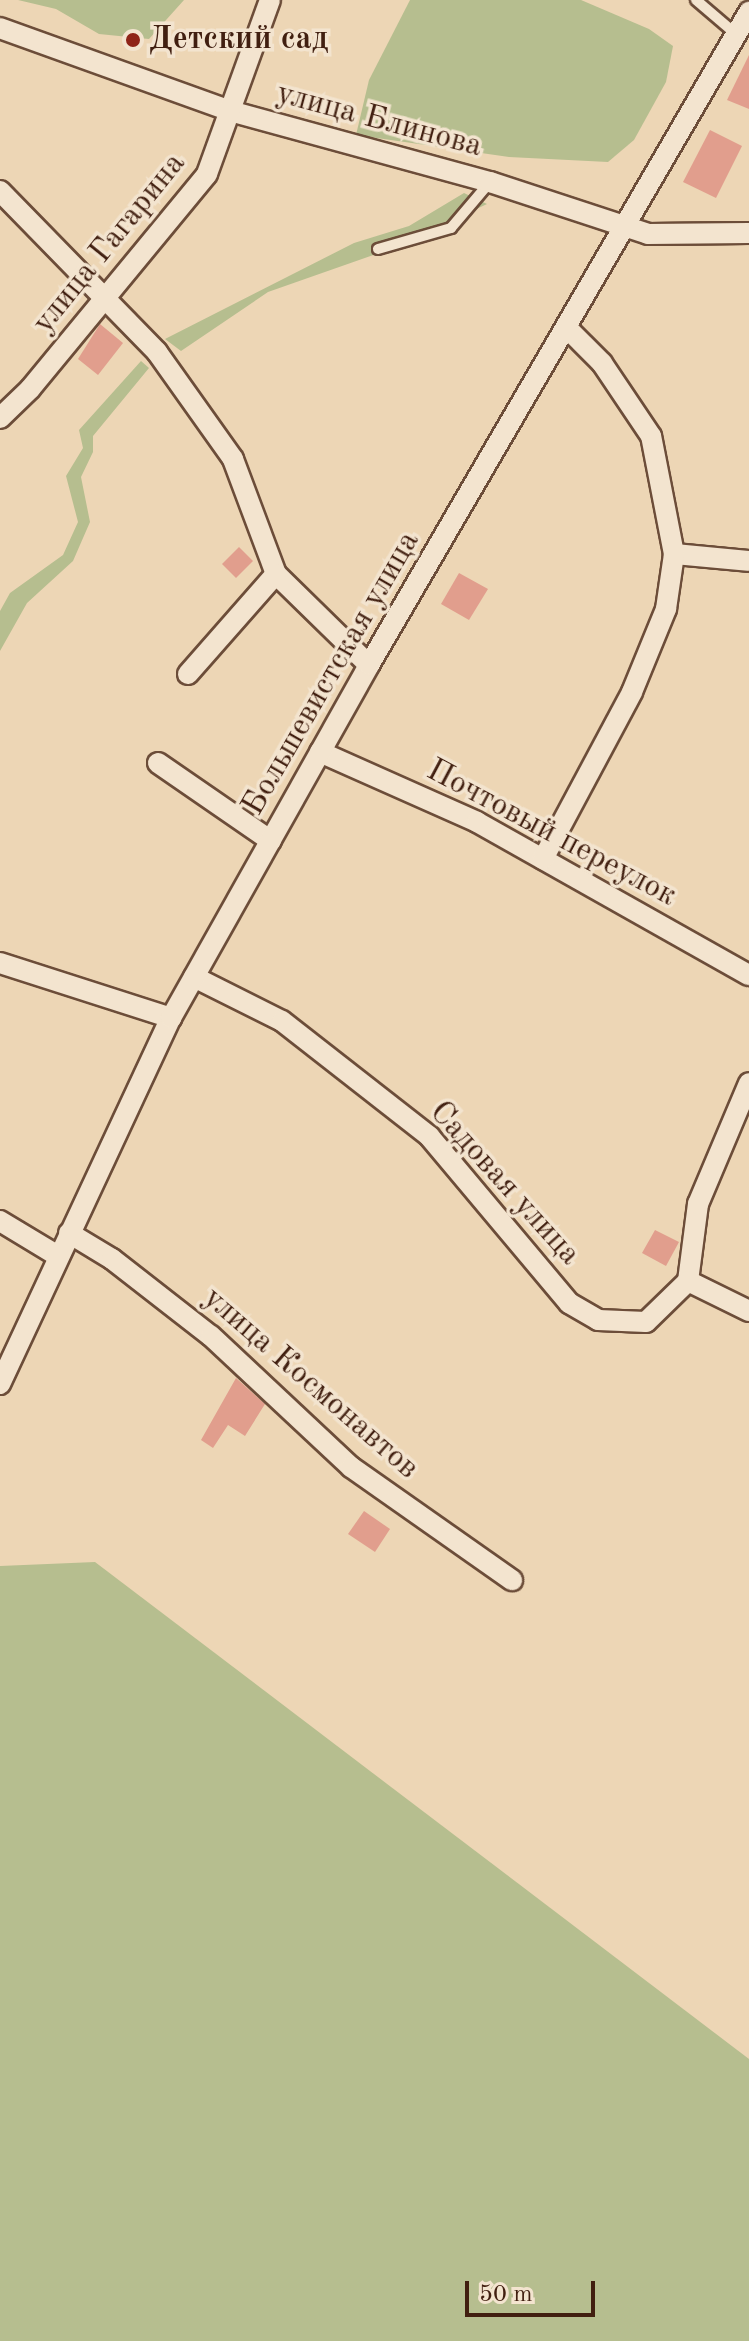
<!DOCTYPE html>
<meta charset="utf-8">
<style>
body{margin:0}
#map{position:relative;width:749px;height:2341px;overflow:hidden;background:#edd6b5;font-family:"Old Standard TT",serif}
div>[style]{position:absolute}
.green>*{inset:0;background:#b6be8f}
.building>*{inset:0;background:#e19e8d}
.roads{filter:drop-shadow(2px 0 #6c4d39) drop-shadow(-2px 0 #6c4d39) drop-shadow(0 2px #6c4d39) drop-shadow(0 -2px #6c4d39)}
.service>*{height:10px;margin:-5px;padding:0 5px;transform-origin:5px;border-radius:5px;background:#f3e4cf}
.minor>*{height:20px;margin:-10px;padding:0 10px;transform-origin:10px;border-radius:10px;background:#f3e4cf}
.dots>*{width:22px;height:22px;translate:-50% -50%;box-sizing:border-box;border:4px solid #f3e4cf;border-radius:50%}
span{translate:-50% -50%;white-space:nowrap;text-align:center;line-height:1.15;-webkit-text-stroke:7px #f3e4cf;paint-order:stroke}
.poi-label{font-size:32px;color:#411f10;font-weight:700}
.left{translate:0 -50%;text-align:left}
.street-label{font-size:32px;color:#411f10}
.scale{position:absolute;left:465px;top:2281px;width:130px;height:36px;box-sizing:border-box;border:4px solid #411f10;border-top:0;padding-left:10px;font-size:24px;line-height:28px;white-space:nowrap;color:#411f10;-webkit-text-stroke:6px #f3e4cf;paint-order:stroke}
</style>
<div id="map">
<div class="green">
<div style="clip-path:polygon(18px 0,184px 0,149px 39px,99px 34px,56px 9px)"></div>
<div style="clip-path:polygon(410px 0,581px 0,649px 29px,673px 46px,666px 82px,634px 140px,608px 162px,509px 157px,356px 135px,369px 80px)"></div>
<div style="clip-path:polygon(464px 193px,487px 204px,399px 246px,268px 292px,181px 351px,165px 339px,354px 243px,409px 226px)"></div>
<div style="clip-path:polygon(141px 361px,149px 368px,93px 436px,93px 452px,81px 477px,90px 522px,73px 561px,27px 603px,0 651px,0 611px,10px 593px,63px 555px,78px 522px,66px 476px,83px 448px,79px 430px)"></div>
<div style="clip-path:polygon(95px 1562px,749px 2059px,749px 2341px,0 2341px,0 1566px)"></div>
</div>
<div class="building">
<div style="clip-path:polygon(749px 55px,749px 109px,727px 100px)"></div>
<div style="clip-path:polygon(710px 130px,742px 146px,716px 198px,683px 182px)"></div>
<div style="clip-path:polygon(100px 324px,123px 343px,98px 375px,78px 359px)"></div>
<div style="clip-path:polygon(239px 547px,253px 561px,236px 578px,222px 564px)"></div>
<div style="clip-path:polygon(459px 573px,488px 589px,469px 620px,441px 604px)"></div>
<div style="clip-path:polygon(655px 1230px,679px 1242px,666px 1266px,642px 1253px)"></div>
<div style="clip-path:polygon(236px 1378px,265px 1404px,245px 1436px,228px 1425px,213px 1448px,201px 1440px)"></div>
<div style="clip-path:polygon(364px 1511px,390px 1529px,375px 1552px,348px 1534px)"></div>
</div>
<div class="roads">
<div class="service">
<div style="left:696px;top:0;width:54px;rotate:40.5deg"></div>
<div style="left:378px;top:249px;width:76px;rotate:-16deg"></div>
<div style="left:451px;top:228px;width:60px;rotate:-49.7deg"></div>
</div>
<div class="minor">
<div style="left:0;top:28px;width:245px;rotate:19.8deg"></div>
<div style="left:230px;top:111px;width:270px;rotate:15.3deg"></div>
<div style="left:490px;top:182px;width:166px;rotate:18.2deg"></div>
<div style="left:648px;top:234px;width:101px;rotate:-0.6deg"></div>
<div style="left:0;top:191px;width:225px;rotate:45.7deg"></div>
<div style="left:157px;top:352px;width:131px;rotate:54.6deg"></div>
<div style="left:233px;top:459px;width:123px;rotate:69.5deg"></div>
<div style="left:276px;top:574px;width:130px;rotate:44.4deg"></div>
<div style="left:0;top:418px;width:42px;rotate:-44deg"></div>
<div style="left:30px;top:389px;width:278px;rotate:-50.5deg"></div>
<div style="left:207px;top:174px;width:185px;rotate:-70.1deg"></div>
<div style="left:674px;top:554px;width:75px;rotate:5.3deg"></div>
<div style="left:188px;top:674px;width:133px;rotate:-48.7deg"></div>
<div style="left:320px;top:752px;width:172px;rotate:24deg"></div>
<div style="left:477px;top:822px;width:312px;rotate:29.4deg"></div>
<div style="left:158px;top:763px;width:137px;rotate:34.6deg"></div>
<div style="left:543px;top:859px;width:189px;rotate:-61.9deg"></div>
<div style="left:632px;top:692px;width:90px;rotate:-67.7deg"></div>
<div style="left:666px;top:609px;width:56px;rotate:-81.7deg"></div>
<div style="left:674px;top:554px;width:120px;rotate:-101deg"></div>
<div style="left:651px;top:436px;width:88px;rotate:-123.9deg"></div>
<div style="left:602px;top:363px;width:48px;rotate:-135deg"></div>
<div style="left:0;top:963px;width:180px;rotate:17.8deg"></div>
<div style="left:194px;top:977px;width:98px;rotate:26.6deg"></div>
<div style="left:282px;top:1021px;width:187px;rotate:38deg"></div>
<div style="left:429px;top:1136px;width:218px;rotate:50deg"></div>
<div style="left:569px;top:1303px;width:34px;rotate:30deg"></div>
<div style="left:598px;top:1320px;width:48px;rotate:2.4deg"></div>
<div style="left:646px;top:1322px;width:59px;rotate:-44.3deg"></div>
<div style="left:0;top:1221px;width:68px;rotate:31.1deg"></div>
<div style="left:69px;top:1233px;width:50px;rotate:31.2deg"></div>
<div style="left:112px;top:1259px;width:125px;rotate:37.9deg"></div>
<div style="left:211px;top:1336px;width:192px;rotate:43.1deg"></div>
<div style="left:351px;top:1467px;width:197px;rotate:35.1deg"></div>
<div style="left:688px;top:1281px;width:78px;rotate:-82.6deg"></div>
<div style="left:698px;top:1204px;width:131px;rotate:-67.1deg"></div>
<div style="left:688px;top:1281px;width:68px;rotate:26.2deg"></div>
<div style="left:0;top:1384px;width:404px;rotate:-65deg"></div>
<div style="left:171px;top:1018px;width:405px;rotate:-60.7deg"></div>
<div style="left:369px;top:665px;width:756px;rotate:-59.8deg"></div>
</div>
</div>
<div class="dots">
<div style="left:133px;top:40px;background:#8f2418"></div>
</div>
<div class="poi-label">
<span class="left" style="left:149px;top:40px">Детский сад</span>
</div>
<div class="street-label">
<span style="left:379px;top:121px;rotate:15deg">улица Блинова</span>
<span style="left:110px;top:244px;rotate:-51deg">улица Гагарина</span>
<span style="left:332px;top:674px;rotate:-60deg">Большевистская улица</span>
<span style="left:551px;top:834px;rotate:28deg">Почтовый переулок</span>
<span style="left:504px;top:1184px;rotate:48deg">Садовая улица</span>
<span style="left:310px;top:1384px;rotate:41deg">улица Космонавтов</span>
</div>
<div class="scale">50 m</div>
</div>
